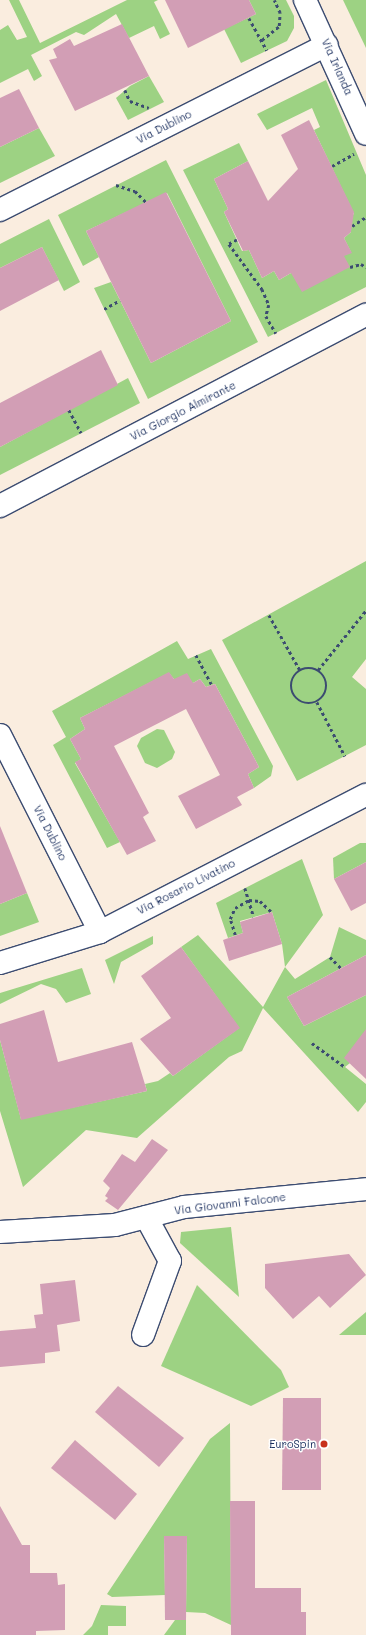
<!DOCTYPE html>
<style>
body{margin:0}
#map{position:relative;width:366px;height:1635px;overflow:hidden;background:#faeddf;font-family:Mali,sans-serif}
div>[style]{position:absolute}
.green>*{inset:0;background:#9dd283}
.building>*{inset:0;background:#d29eb5}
.path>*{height:2.5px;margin-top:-1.25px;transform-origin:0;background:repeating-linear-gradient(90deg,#3c4c71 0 3px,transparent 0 6px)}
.path>.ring{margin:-1.25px;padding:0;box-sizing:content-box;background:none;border:2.5px solid #3c4c71;border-radius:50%}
.roads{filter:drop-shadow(1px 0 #3c4c71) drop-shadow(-1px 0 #3c4c71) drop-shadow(0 1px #3c4c71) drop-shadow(0 -1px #3c4c71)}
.minor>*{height:22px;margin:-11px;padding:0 11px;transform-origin:11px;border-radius:11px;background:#fff}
.dots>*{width:11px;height:11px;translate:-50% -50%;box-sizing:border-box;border:2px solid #fff;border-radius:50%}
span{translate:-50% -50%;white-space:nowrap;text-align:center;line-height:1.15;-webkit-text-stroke:3px #fff;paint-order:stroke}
.street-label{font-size:11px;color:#1b2f5e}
.poi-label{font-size:11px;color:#1b2f5e}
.right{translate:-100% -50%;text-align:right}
</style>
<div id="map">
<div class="green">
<div style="clip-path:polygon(9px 0,19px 0,40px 43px,127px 0,158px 0,154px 2px,170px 34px,160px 39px,154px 26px,129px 38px,116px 14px,84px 35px,76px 32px,31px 55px,42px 76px,34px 81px,28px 69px,0 83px,0 30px,8px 25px,17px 40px,27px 37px)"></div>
<div style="clip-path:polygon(249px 0,286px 0,294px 16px,294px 28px,287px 41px,241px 63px,224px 29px,256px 14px)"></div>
<div style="clip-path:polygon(343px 0,366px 0,366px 48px)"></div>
<div style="clip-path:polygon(149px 76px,164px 102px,128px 120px,116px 98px,130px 86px)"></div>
<div style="clip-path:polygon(326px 80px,366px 175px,366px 287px,268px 337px,183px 170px,239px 143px,248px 161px,214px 179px,228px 209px,224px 212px,242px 251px,249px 250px,262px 278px,274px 271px,279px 280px,291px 273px,351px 252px,344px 238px,351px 232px,349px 217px,354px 214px,314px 130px,320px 127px,312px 108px,267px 130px,257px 114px)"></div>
<div style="clip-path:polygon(39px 128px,55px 156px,0 183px,0 147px)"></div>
<div style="clip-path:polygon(166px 160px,258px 342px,148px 399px,94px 288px,111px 282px,151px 363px,231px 321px,167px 193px,86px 231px,99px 257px,83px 266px,58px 215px)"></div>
<div style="clip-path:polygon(49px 219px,80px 282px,64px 291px,42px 247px,0 268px,0 244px)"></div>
<div style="clip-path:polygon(128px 378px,140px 403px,0 475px,0 447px)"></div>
<div style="clip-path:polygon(366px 561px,366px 659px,352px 677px,366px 689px,366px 745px,297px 781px,222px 640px)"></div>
<div style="clip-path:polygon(177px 641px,188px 659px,211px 649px,273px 766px,271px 776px,254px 788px,248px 774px,259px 767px,215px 684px,206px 687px,200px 679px,193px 683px,174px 679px,169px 673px,80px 718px,85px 729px,70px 739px,81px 759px,75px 763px,120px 842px,107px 848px,53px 745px,66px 737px,52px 711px)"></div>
<div style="clip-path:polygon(157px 729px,164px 730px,175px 752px,172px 759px,157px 768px,145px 763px,137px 746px,141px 738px)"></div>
<div style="clip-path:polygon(360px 843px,366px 843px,366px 862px,334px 879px,333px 858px)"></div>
<div style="clip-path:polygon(302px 859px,323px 915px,285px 967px,295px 979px,330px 957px,339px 927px,366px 940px,366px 955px,287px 997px,304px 1026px,366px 995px,366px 1030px,350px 1063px,345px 1067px,366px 1084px,366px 1102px,358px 1112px,263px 1008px,242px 1051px,229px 1057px,137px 1138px,86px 1130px,23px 1187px,0 1111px,0 1040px,21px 1119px,147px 1091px,145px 1084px,158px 1081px,170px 1073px,173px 1076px,239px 1028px,181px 947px,198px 935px,263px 1007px,285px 967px,282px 944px,272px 912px,240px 921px,243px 933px,228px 938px,216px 903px)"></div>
<div style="clip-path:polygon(27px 893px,39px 922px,0 936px,0 904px)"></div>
<div style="clip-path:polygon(153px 936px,153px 944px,121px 962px,114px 984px,105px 960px)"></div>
<div style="clip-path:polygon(82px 968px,91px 994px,66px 1003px,56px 989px,41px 984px,0 1004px,0 993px)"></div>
<div style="clip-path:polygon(231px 1227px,239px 1297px,180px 1243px,181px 1232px)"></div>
<div style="clip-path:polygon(197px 1285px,281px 1370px,289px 1387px,251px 1406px,161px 1366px)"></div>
<div style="clip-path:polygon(366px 1312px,366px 1335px,339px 1335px)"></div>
<div style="clip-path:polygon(230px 1423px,231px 1625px,205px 1613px,186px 1612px,187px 1536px,164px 1537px,165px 1595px,112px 1597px,107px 1594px,210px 1439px)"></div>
<div style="clip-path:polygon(101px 1605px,126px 1606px,126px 1626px,108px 1626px,108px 1635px,83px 1635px,92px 1626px)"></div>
<div style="clip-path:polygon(175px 1620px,186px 1620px,186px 1635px,164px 1635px)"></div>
</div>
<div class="building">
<div style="clip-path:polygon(165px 0,249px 0,256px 14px,188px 48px)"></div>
<div style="clip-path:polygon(122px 24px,149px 76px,75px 111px,49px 60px,57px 58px,53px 49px,70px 39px,74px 46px)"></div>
<div style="clip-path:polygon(19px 89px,39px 128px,0 147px,0 98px)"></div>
<div style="clip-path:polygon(309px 120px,354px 212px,351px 232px,344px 238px,352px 253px,344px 256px,350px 267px,302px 292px,291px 273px,279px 280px,274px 271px,262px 278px,249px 250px,243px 251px,224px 212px,228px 209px,214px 179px,248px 161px,268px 201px,298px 169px,281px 135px)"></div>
<div style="clip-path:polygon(166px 192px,231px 321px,151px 363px,86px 231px)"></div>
<div style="clip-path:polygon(42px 247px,59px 280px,0 311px,0 268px)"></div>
<div style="clip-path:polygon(101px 350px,118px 385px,0 447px,0 403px)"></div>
<div style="clip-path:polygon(169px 672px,174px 679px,187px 673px,193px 683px,200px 679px,206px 687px,215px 684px,259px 767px,248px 774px,254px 788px,237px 797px,242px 805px,196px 829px,178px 796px,220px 775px,186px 709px,114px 746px,149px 813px,143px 817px,156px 841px,127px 855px,75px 762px,81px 759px,70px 739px,85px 729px,80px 718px)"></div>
<div style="clip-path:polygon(0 826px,27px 893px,0 904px)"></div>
<div style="clip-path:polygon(366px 862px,366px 903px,351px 911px,334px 879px)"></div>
<div style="clip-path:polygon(272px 912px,282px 944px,229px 961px,223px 940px,243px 933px,240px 922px)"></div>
<div style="clip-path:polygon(181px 947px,240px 1028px,173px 1076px,140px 1039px,171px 1018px,141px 976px)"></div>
<div style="clip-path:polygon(366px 955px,366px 995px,304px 1026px,287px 997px)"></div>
<div style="clip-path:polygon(44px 1010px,58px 1062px,132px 1042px,147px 1091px,21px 1120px,0 1040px,0 1024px)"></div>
<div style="clip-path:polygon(366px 1029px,366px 1079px,344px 1058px)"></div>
<div style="clip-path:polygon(152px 1139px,168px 1150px,118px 1210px,105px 1201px,108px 1198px,105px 1196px,110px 1188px,103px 1181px,122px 1154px,135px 1162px)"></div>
<div style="clip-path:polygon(349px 1254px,366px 1275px,330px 1308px,319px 1296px,293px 1319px,265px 1288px,265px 1264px)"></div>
<div style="clip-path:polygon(75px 1280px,80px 1321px,57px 1325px,60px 1351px,45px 1353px,45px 1363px,0 1367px,0 1331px,36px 1328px,34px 1315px,43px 1314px,40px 1284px)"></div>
<div style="clip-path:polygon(118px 1386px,184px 1438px,159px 1467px,95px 1412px)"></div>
<div style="clip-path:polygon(283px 1398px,321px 1398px,321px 1490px,282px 1490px)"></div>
<div style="clip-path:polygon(75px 1440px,137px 1494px,115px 1520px,51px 1468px)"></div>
<div style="clip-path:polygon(230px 1501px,255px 1501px,255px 1588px,301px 1588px,301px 1612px,306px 1612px,306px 1635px,231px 1635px)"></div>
<div style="clip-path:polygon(0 1506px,22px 1545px,30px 1545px,30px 1573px,57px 1573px,58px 1585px,65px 1584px,65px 1630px,36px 1631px,36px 1635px,0 1635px)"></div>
<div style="clip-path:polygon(164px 1536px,187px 1536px,186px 1620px,165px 1620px)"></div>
</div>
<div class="path">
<div style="left:249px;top:18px;width:37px;rotate:61deg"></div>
<div style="left:262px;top:40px;width:22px;rotate:-39deg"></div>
<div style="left:279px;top:26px;width:13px;rotate:-86deg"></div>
<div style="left:280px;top:13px;width:14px;rotate:-115deg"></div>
<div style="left:125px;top:90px;width:12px;rotate:66deg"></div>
<div style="left:130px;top:101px;width:20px;rotate:20deg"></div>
<div style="left:332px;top:166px;width:25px;rotate:-29deg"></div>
<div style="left:116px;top:185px;width:20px;rotate:18deg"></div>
<div style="left:135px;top:191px;width:16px;rotate:45deg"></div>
<div style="left:352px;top:226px;width:17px;rotate:-33deg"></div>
<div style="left:237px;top:240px;width:9px;rotate:153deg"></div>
<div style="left:229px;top:244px;width:56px;rotate:53.7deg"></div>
<div style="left:262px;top:289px;width:17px;rotate:66deg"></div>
<div style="left:269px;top:305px;width:11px;rotate:105deg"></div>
<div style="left:266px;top:316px;width:20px;rotate:60deg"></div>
<div style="left:350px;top:267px;width:11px;rotate:-15deg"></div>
<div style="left:361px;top:264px;width:6px;rotate:31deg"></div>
<div style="left:104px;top:309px;width:18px;rotate:-29deg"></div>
<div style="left:69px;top:410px;width:26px;rotate:62deg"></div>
<div style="left:269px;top:615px;width:63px;rotate:60.6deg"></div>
<div style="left:196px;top:655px;width:34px;rotate:62deg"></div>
<div class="ring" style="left:291px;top:668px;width:33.5px;height:33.5px"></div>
<div style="left:318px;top:670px;width:77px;rotate:-51.3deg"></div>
<div style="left:317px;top:702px;width:61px;rotate:62.6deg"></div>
<div style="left:245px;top:888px;width:30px;rotate:73deg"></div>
<div style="left:235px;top:935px;width:17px;rotate:-107deg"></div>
<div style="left:230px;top:919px;width:12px;rotate:-66deg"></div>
<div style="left:235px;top:908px;width:16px;rotate:-30deg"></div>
<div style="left:249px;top:900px;width:11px;rotate:5deg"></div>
<div style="left:260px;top:901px;width:16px;rotate:43deg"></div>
<div style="left:330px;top:957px;width:16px;rotate:45deg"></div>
<div style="left:312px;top:1043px;width:41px;rotate:36deg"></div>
</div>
<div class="roads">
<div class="minor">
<div style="left:305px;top:0;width:147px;rotate:65.5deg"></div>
<div style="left:0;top:210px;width:366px;rotate:-26.8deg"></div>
<div style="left:0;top:506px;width:413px;rotate:-27.6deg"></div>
<div style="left:0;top:735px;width:221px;rotate:63.1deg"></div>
<div style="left:0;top:963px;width:105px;rotate:-17.2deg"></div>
<div style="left:100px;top:932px;width:299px;rotate:-27.3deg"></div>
<div style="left:0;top:1232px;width:115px;rotate:-3.5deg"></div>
<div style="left:115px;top:1225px;width:71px;rotate:-14.6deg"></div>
<div style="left:184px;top:1207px;width:183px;rotate:-5.6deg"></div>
<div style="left:143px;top:1335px;width:79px;rotate:-70deg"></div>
<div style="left:170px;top:1261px;width:50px;rotate:-118.6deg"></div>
</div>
</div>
<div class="dots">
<div style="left:324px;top:1444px;background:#c8321e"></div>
</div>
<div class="street-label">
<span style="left:337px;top:67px;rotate:66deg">Via Irlanda</span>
<span style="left:164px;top:127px;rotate:-27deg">Via Dublino</span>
<span style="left:183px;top:411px;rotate:-27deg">Via Giorgio Almirante</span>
<span style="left:50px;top:833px;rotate:63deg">Via Dublino</span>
<span style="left:186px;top:887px;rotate:-27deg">Via Rosario Livatino</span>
<span style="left:230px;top:1204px;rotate:-7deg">Via Giovanni Falcone</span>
</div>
<div class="poi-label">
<span class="right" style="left:316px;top:1444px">EuroSpin</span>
</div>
</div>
